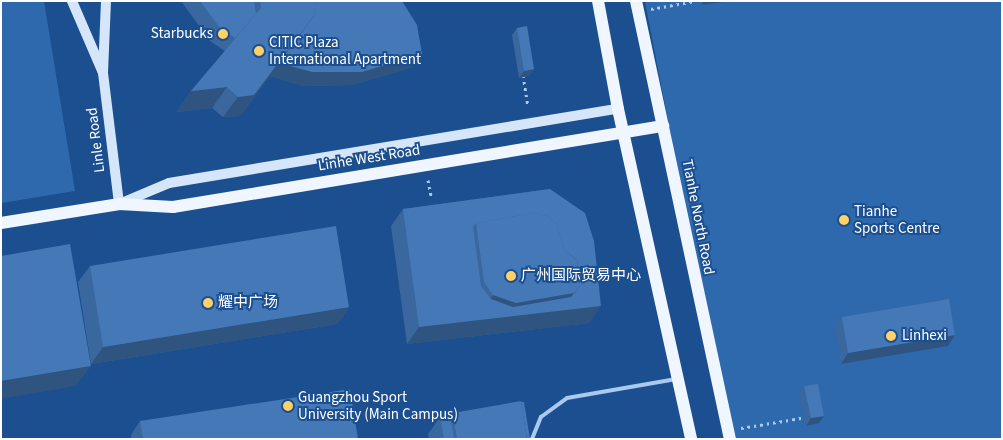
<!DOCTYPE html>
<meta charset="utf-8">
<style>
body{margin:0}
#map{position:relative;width:1003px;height:440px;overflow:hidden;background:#1b4f8f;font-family:"Source Sans 3","Noto Sans SC",sans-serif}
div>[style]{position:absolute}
.green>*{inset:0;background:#2e69ad}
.path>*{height:3px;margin-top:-1.5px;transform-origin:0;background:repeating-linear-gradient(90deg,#a9c9ee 0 2.5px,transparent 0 6.5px)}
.lane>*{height:4px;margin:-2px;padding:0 2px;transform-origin:2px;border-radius:2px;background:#a9c9ee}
.secondary>*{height:10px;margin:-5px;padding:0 5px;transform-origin:5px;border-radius:5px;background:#d6e6fa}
.primary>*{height:12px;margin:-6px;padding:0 6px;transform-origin:6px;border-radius:6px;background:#f0f6ff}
.wall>*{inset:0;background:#3a679d}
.shaded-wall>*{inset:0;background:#305480}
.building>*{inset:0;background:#4478b7}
.dots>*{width:14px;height:14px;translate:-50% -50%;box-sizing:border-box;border:2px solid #1b4f8f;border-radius:50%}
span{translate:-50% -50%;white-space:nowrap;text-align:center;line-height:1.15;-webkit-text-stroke:4px #1b4f8f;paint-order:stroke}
.poi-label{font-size:15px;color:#fff}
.right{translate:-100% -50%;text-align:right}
.left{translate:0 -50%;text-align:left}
.street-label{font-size:15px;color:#fff}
.frame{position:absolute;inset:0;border:2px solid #fff;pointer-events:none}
</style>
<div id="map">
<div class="green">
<div style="clip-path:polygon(1px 1px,44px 1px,75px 191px,1px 203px)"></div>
<div style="clip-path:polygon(645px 1px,1002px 1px,1002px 439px,729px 439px)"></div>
</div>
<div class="path">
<div style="left:651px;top:9px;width:45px;rotate:-10.3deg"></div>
<div style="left:523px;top:75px;width:32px;rotate:81deg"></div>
<div style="left:428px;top:180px;width:16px;rotate:79deg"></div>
<div style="left:741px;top:428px;width:67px;rotate:-9.5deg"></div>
</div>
<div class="lane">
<div style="left:532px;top:439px;width:24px;rotate:-68deg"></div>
<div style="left:541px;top:417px;width:32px;rotate:-36deg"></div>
<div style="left:567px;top:398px;width:111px;rotate:-9.9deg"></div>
</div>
<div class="secondary">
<div style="left:72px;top:1px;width:78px;rotate:66.7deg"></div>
<div style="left:106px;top:1px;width:72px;rotate:92.4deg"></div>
<div style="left:103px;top:73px;width:132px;rotate:83deg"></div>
<div style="left:119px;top:204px;width:54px;rotate:-22.8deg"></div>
<div style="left:169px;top:183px;width:455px;rotate:-9.4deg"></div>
</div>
<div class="primary">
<div style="left:598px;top:1px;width:110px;rotate:79.5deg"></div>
<div style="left:618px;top:109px;width:338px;rotate:77.5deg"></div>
<div style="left:636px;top:1px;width:448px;rotate:77.9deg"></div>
<div style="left:1px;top:223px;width:120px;rotate:-9.1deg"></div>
<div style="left:119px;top:204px;width:54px;rotate:3.2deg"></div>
<div style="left:173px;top:207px;width:497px;rotate:-9.4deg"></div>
</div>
<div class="wall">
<div style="clip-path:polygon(181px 1px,402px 1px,413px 67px,352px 85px,303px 86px,270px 76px,240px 116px,223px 117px,212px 108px,177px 112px,191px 91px,225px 51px,210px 41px)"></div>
<div style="clip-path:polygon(517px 28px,534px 69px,529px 76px,519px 78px,512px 35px)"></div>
<div style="clip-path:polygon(550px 189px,589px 323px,407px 344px,391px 226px,403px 209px)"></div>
<div style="clip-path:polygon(90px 266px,349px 307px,337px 324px,91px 364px,78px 282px)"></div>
<div style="clip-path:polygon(842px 317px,955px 335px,948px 346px,841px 364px,835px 327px)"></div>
<div style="clip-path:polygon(804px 386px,819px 423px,806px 426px,799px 394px)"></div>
<div style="clip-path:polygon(453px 413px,530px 439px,429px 439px,428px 434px,440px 417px,450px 417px)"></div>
<div style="clip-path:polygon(140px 421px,358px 439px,131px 439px,131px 435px)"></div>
</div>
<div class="shaded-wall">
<div style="clip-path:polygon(724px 1px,724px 2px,701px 5px,703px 2px)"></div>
<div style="clip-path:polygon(316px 13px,422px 54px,413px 67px,352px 85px,303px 86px,270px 76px,240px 116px,223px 117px,238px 97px)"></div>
<div style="clip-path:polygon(534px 69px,529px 76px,519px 78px,524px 71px)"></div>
<div style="clip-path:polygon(227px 87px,212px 108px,177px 112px,191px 91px)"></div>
<div style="clip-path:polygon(580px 286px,601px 306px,589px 323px,407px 344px,419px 327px,479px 316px,493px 295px)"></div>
<div style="clip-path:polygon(349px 307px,337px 324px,91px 364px,103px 347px)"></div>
<div style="clip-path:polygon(955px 335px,948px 346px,841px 364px,848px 353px)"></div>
<div style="clip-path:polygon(91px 366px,76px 386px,1px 399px,1px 381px)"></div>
<div style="clip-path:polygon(824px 416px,819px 423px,806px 426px,811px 418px)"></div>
</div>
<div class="building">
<div style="clip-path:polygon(200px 1px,254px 1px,256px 14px,235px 38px,220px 28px)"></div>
<div style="clip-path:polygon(260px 1px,314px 1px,316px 13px,254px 95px,238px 97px,227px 87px,191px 91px,261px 8px)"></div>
<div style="clip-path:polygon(314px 1px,402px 1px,417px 25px,422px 54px,362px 72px,312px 72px,279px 63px,316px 13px)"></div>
<div style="clip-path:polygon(527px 26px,534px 69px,524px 71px,517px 28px)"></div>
<div style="clip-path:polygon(evenodd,550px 189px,585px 213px,594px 241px,601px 306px,419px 327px,403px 209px,550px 189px,534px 213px,547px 216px,557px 224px,564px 250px,577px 260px,580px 286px,571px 297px,513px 307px,491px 299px,481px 286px,473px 227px,476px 223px,534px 213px)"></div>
<div style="clip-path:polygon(534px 213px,547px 216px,557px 224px,564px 250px,577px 260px,580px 286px,574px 293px,516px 303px,493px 295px,484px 282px,476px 223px)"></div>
<div style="clip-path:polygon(336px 226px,349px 307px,103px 347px,90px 266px)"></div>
<div style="clip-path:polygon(70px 244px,91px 366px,1px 381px,1px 256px)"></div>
<div style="clip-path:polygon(949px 299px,955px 335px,848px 353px,842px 317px)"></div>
<div style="clip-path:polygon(818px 384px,824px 416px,811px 418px,804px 386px)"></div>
<div style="clip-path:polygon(350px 389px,358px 439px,143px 439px,140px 421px)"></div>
<div style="clip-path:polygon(521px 401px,527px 439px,457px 439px,453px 413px)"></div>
<div style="clip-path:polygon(521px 402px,524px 402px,530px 439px,527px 439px)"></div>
<div style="clip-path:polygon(450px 415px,454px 439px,444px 439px,440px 417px)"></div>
</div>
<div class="dots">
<div style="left:223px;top:34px;background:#ffd166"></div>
<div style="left:259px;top:51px;background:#ffd166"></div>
<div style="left:844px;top:220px;background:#ffd166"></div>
<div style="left:511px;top:276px;background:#ffd166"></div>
<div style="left:208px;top:303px;background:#ffd166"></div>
<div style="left:891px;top:336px;background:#ffd166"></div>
<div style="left:288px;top:406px;background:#ffd166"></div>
</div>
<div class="poi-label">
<span class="right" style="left:213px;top:34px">Starbucks</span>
<span class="left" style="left:269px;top:51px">CITIC Plaza<br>International Apartment</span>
<span class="left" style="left:854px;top:220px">Tianhe<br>Sports Centre</span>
<span class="left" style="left:521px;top:276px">广州国际贸易中心</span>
<span class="left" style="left:218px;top:303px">耀中广场</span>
<span class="left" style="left:902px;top:336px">Linhexi</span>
<span class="left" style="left:298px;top:406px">Guangzhou Sport<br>University (Main Campus)</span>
</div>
<div class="street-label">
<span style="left:96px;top:140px;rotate:-97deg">Linle Road</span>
<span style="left:369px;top:158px;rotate:-9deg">Linhe West Road</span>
<span style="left:698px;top:217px;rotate:79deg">Tianhe North Road</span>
</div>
<div class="frame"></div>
</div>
